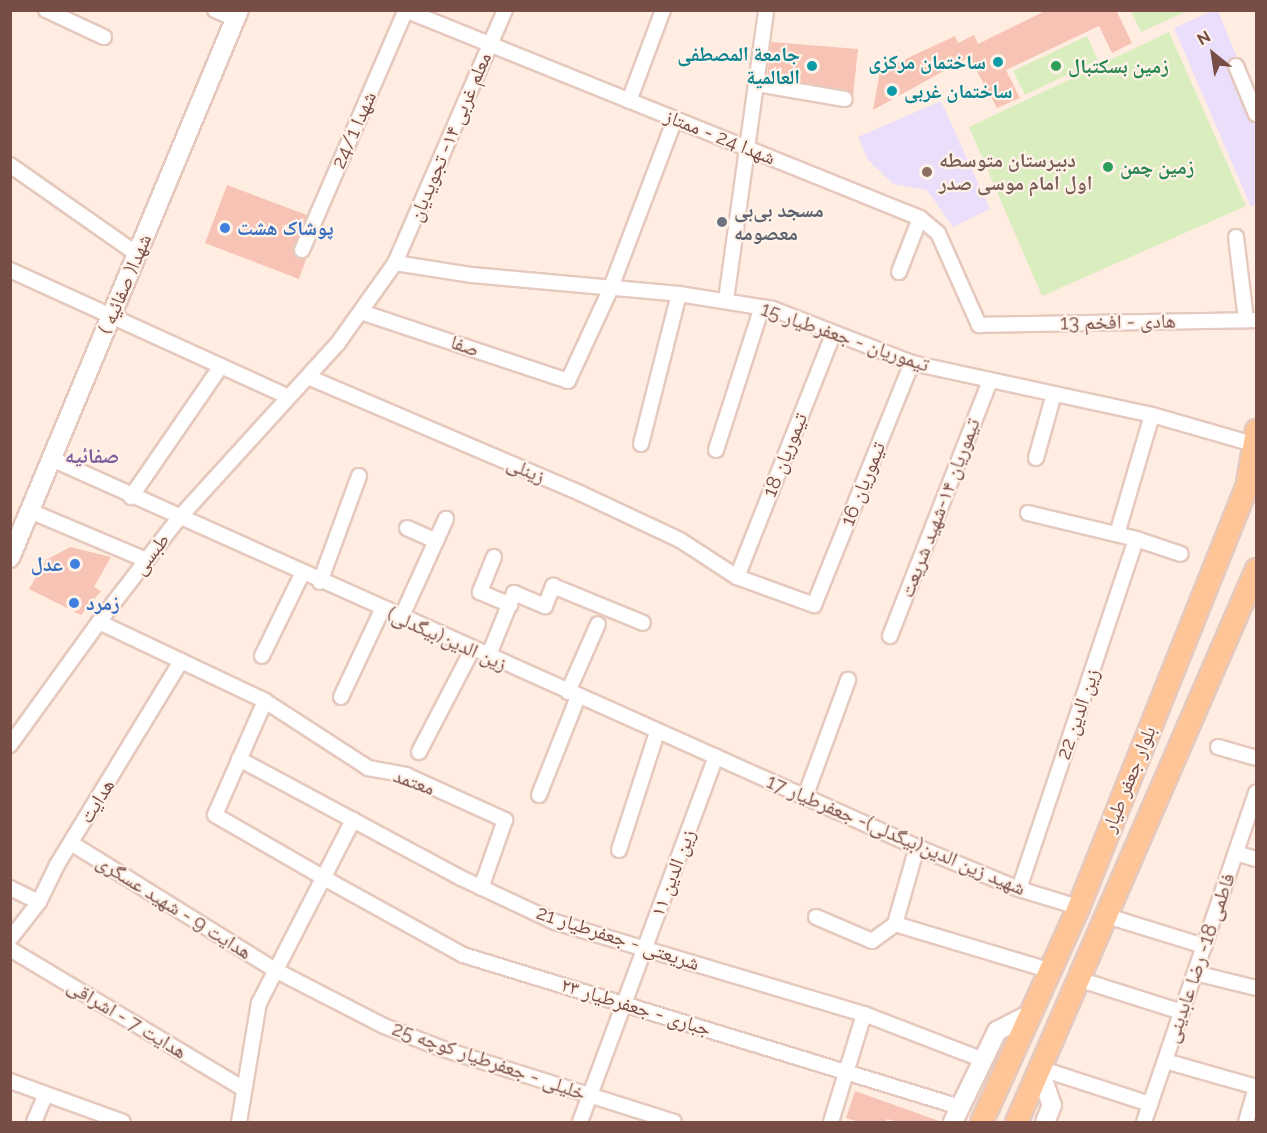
<!DOCTYPE html>
<meta charset="utf-8">
<style>
body{margin:0}
#map{position:relative;width:1267px;height:1133px;overflow:hidden;background:#ffede1;font-family:Raleway,"Noto Naskh Arabic",sans-serif}
div>[style]{position:absolute}
.education>*{inset:0;background:#eadefb}
.green>*{inset:0;background:#daedbe}
.building>*{inset:0;background:#f7c3b5}
.roads{filter:drop-shadow(2px 0 #e6c9be) drop-shadow(-2px 0 #e6c9be) drop-shadow(0 2px #e6c9be) drop-shadow(0 -2px #e6c9be)}
.street>*{height:14px;margin:-7px;padding:0 7px;transform-origin:7px;border-radius:7px;background:#fff}
.secondary>*{height:18px;margin:-9px;padding:0 9px;transform-origin:9px;border-radius:9px;background:#fff}
.primary>*{height:21px;margin:-10.5px;padding:0 10.5px;transform-origin:10.5px;border-radius:10.5px;background:#ffc597}
.dots>*{width:16px;height:16px;translate:-50% -50%;box-sizing:border-box;border:3px solid #fff2e9;border-radius:50%}
span{translate:-50% -50%;white-space:nowrap;text-align:center;line-height:1.15;-webkit-text-stroke:4.5px #fff2e9;paint-order:stroke}
.culture-label{font-size:20px;color:#0d838f;font-weight:700}
.right{translate:-100% -50%;text-align:right}
.left{translate:0 -50%;text-align:left}
.leisure-label{font-size:20px;color:#27864d;font-weight:700}
.street-label{font-size:20px;color:#784d45}
.education-label{font-size:20px;color:#785e54;font-weight:700}
.worship-label{font-size:20px;color:#5b616d;font-weight:700}
.shop-label{font-size:20px;color:#366cbe;font-weight:700}
.neighbourhood-label{font-size:21px;color:#7c609d;font-weight:700}
.frame{position:absolute;inset:0;border:12px solid #784d45;pointer-events:none}
.north{position:absolute;left:1183px;top:24px;width:60px;height:60px;-webkit-text-stroke:4px #fff2e9;paint-order:stroke;rotate:330deg;font-size:16px;font-weight:700;line-height:24px;text-align:center;color:#784d45}
.north::after{content:'';display:block;margin:auto;width:21px;height:27px;background:#784d45;clip-path:polygon(50% 0,100% 100%,50% 72%,0 100%)}
</style>
<div id="map">
<div class="education">
<div style="clip-path:polygon(1212px 11px,1218px 11px,1256px 103px,1256px 204px,1251px 207px,1174px 28px)"></div>
<div style="clip-path:polygon(941px 101px,990px 209px,953px 227px,927px 190px,893px 184px,868px 160px,858px 137px)"></div>
</div>
<div class="green">
<div style="clip-path:polygon(1131px 11px,1187px 11px,1141px 32px)"></div>
<div style="clip-path:polygon(1169px 32px,1246px 206px,1042px 296px,969px 127px)"></div>
<div style="clip-path:polygon(1087px 36px,1098px 60px,1025px 95px,1013px 71px)"></div>
</div>
<div class="building">
<div style="clip-path:polygon(1047px 10px,1116px 10px,1132px 43px,1112px 53px,1099px 26px,1006px 70px,1020px 98px,997px 108px,969px 57px,873px 110px,880px 71px,955px 36px,958px 43px,974px 35px,978px 44px)"></div>
<div style="clip-path:polygon(771px 42px,858px 49px,853px 96px,847px 90px,767px 77px)"></div>
<div style="clip-path:polygon(227px 185px,307px 215px,293px 250px,298px 258px,307px 257px,299px 279px,205px 243px)"></div>
<div style="clip-path:polygon(70px 547px,111px 557px,94px 587px,101px 591px,81px 615px,29px 589px,46px 560px)"></div>
<div style="clip-path:polygon(855px 1091px,939px 1121px,939px 1122px,898px 1122px,887px 1119px,886px 1122px,859px 1122px,846px 1118px)"></div>
</div>
<div class="roads">
<div class="street">
<div style="left:46px;top:10px;width:64px;rotate:25deg"></div>
<div style="left:215px;top:10px;width:23px;rotate:23deg"></div>
<div style="left:405px;top:10px;width:555px;rotate:21.99deg"></div>
<div style="left:920px;top:218px;width:23px;rotate:40deg"></div>
<div style="left:938px;top:233px;width:101px;rotate:66deg"></div>
<div style="left:979px;top:325px;width:277px;rotate:-1deg"></div>
<div style="left:1236px;top:66px;width:52px;rotate:67.4deg"></div>
<div style="left:757px;top:84px;width:89px;rotate:9.7deg"></div>
<div style="left:629px;top:101px;width:97px;rotate:-69.5deg"></div>
<div style="left:10px;top:165px;width:155px;rotate:35deg"></div>
<div style="left:1236px;top:237px;width:84px;rotate:83.1deg"></div>
<div style="left:302px;top:250px;width:262px;rotate:-66.6deg"></div>
<div style="left:395px;top:263px;width:78px;rotate:8.9deg"></div>
<div style="left:472px;top:275px;width:208px;rotate:5.2deg"></div>
<div style="left:679px;top:294px;width:95px;rotate:9.1deg"></div>
<div style="left:773px;top:309px;width:149px;rotate:21.2deg"></div>
<div style="left:912px;top:363px;width:246px;rotate:12.2deg"></div>
<div style="left:1152px;top:415px;width:105px;rotate:16deg"></div>
<div style="left:10px;top:270px;width:304px;rotate:24.5deg"></div>
<div style="left:899px;top:272px;width:58px;rotate:-68.7deg"></div>
<div style="left:726px;top:300px;width:293px;rotate:-82.1deg"></div>
<div style="left:361px;top:312px;width:218px;rotate:18.4deg"></div>
<div style="left:568px;top:381px;width:100px;rotate:-65.2deg"></div>
<div style="left:610px;top:290px;width:183px;rotate:-69.2deg"></div>
<div style="left:308px;top:377px;width:298px;rotate:23.1deg"></div>
<div style="left:582px;top:494px;width:108px;rotate:25.1deg"></div>
<div style="left:680px;top:540px;width:68px;rotate:33deg"></div>
<div style="left:737px;top:577px;width:82px;rotate:20deg"></div>
<div style="left:814px;top:605px;width:261px;rotate:-68deg"></div>
<div style="left:641px;top:444px;width:155px;rotate:-75.8deg"></div>
<div style="left:716px;top:450px;width:150px;rotate:-72.2deg"></div>
<div style="left:1036px;top:458px;width:66px;rotate:-74.3deg"></div>
<div style="left:52px;top:459px;width:948px;rotate:24.16deg"></div>
<div style="left:917px;top:847px;width:110px;rotate:22.4deg"></div>
<div style="left:1019px;top:889px;width:62px;rotate:17deg"></div>
<div style="left:131px;top:497px;width:159px;rotate:-55.5deg"></div>
<div style="left:30px;top:511px;width:126px;rotate:22.9deg"></div>
<div style="left:1028px;top:513px;width:111px;rotate:13.5deg"></div>
<div style="left:1136px;top:539px;width:47px;rotate:18.4deg"></div>
<div style="left:407px;top:528px;width:32px;rotate:24deg"></div>
<div style="left:1117px;top:534px;width:124px;rotate:-73.6deg"></div>
<div style="left:494px;top:557px;width:38px;rotate:112deg"></div>
<div style="left:480px;top:592px;width:33px;rotate:23deg"></div>
<div style="left:737px;top:577px;width:261px;rotate:-68.4deg"></div>
<div style="left:320px;top:582px;width:113px;rotate:-69.8deg"></div>
<div style="left:401px;top:618px;width:109px;rotate:-65.6deg"></div>
<div style="left:99px;top:622px;width:184px;rotate:25.4deg"></div>
<div style="left:265px;top:701px;width:123px;rotate:33deg"></div>
<div style="left:368px;top:768px;width:39px;rotate:10deg"></div>
<div style="left:406px;top:775px;width:109px;rotate:24.4deg"></div>
<div style="left:505px;top:820px;width:72px;rotate:109.4deg"></div>
<div style="left:890px;top:636px;width:274px;rotate:-68.6deg"></div>
<div style="left:262px;top:656px;width:91px;rotate:-64deg"></div>
<div style="left:488px;top:657px;width:69px;rotate:-67.9deg"></div>
<div style="left:514px;top:593px;width:34px;rotate:23deg"></div>
<div style="left:545px;top:606px;width:22px;rotate:-68deg"></div>
<div style="left:553px;top:586px;width:97px;rotate:22.3deg"></div>
<div style="left:568px;top:692px;width:74px;rotate:-66.2deg"></div>
<div style="left:341px;top:697px;width:96px;rotate:-64.8deg"></div>
<div style="left:265px;top:701px;width:124px;rotate:113.7deg"></div>
<div style="left:215px;top:815px;width:126px;rotate:30deg"></div>
<div style="left:324px;top:878px;width:159px;rotate:29deg"></div>
<div style="left:463px;top:955px;width:520px;rotate:17.01deg"></div>
<div style="left:10px;top:745px;width:152px;rotate:-54.1deg"></div>
<div style="left:99px;top:622px;width:130px;rotate:-52.5deg"></div>
<div style="left:178px;top:519px;width:238px;rotate:-47.7deg"></div>
<div style="left:338px;top:343px;width:98px;rotate:-54.5deg"></div>
<div style="left:395px;top:263px;width:276px;rotate:-66.5deg"></div>
<div style="left:1218px;top:747px;width:40px;rotate:16deg"></div>
<div style="left:419px;top:752px;width:115px;rotate:-62.5deg"></div>
<div style="left:239px;top:759px;width:252px;rotate:28.2deg"></div>
<div style="left:461px;top:878px;width:104px;rotate:25.1deg"></div>
<div style="left:555px;top:922px;width:322px;rotate:16.6deg"></div>
<div style="left:864px;top:1014px;width:128px;rotate:21.1deg"></div>
<div style="left:539px;top:795px;width:105px;rotate:-68.3deg"></div>
<div style="left:805px;top:797px;width:125px;rotate:-69.8deg"></div>
<div style="left:71px;top:843px;width:243px;rotate:31.9deg"></div>
<div style="left:277px;top:971px;width:120px;rotate:27.2deg"></div>
<div style="left:384px;top:1026px;width:63px;rotate:21.3deg"></div>
<div style="left:443px;top:1049px;width:242px;rotate:17.5deg"></div>
<div style="left:619px;top:850px;width:124px;rotate:-72.1deg"></div>
<div style="left:1236px;top:853px;width:21px;rotate:17deg"></div>
<div style="left:10px;top:888px;width:32px;rotate:26deg"></div>
<div style="left:1019px;top:889px;width:369px;rotate:-71.5deg"></div>
<div style="left:1107px;top:916px;width:102px;rotate:17.2deg"></div>
<div style="left:816px;top:917px;width:61px;rotate:23.2deg"></div>
<div style="left:872px;top:941px;width:29px;rotate:-36deg"></div>
<div style="left:895px;top:924px;width:80px;rotate:-74.1deg"></div>
<div style="left:895px;top:924px;width:160px;rotate:16.7deg"></div>
<div style="left:10px;top:939px;width:47px;rotate:-51.9deg"></div>
<div style="left:39px;top:902px;width:41px;rotate:-64.1deg"></div>
<div style="left:57px;top:865px;width:239px;rotate:-58.7deg"></div>
<div style="left:10px;top:949px;width:273px;rotate:30.9deg"></div>
<div style="left:1195px;top:973px;width:63px;rotate:13.8deg"></div>
<div style="left:1078px;top:979px;width:109px;rotate:17.6deg"></div>
<div style="left:1165px;top:1061px;width:95px;rotate:15.9deg"></div>
<div style="left:1039px;top:1068px;width:117px;rotate:18deg"></div>
<div style="left:10px;top:1081px;width:120px;rotate:19.9deg"></div>
<div style="left:34px;top:1122px;width:30px;rotate:-67deg"></div>
<div style="left:239px;top:1122px;width:121px;rotate:-80.5deg"></div>
<div style="left:259px;top:1003px;width:206px;rotate:-62.8deg"></div>
<div style="left:580px;top:1122px;width:390px;rotate:-69.6deg"></div>
<div style="left:831px;top:1122px;width:113px;rotate:-73deg"></div>
<div style="left:1144px;top:1122px;width:348px;rotate:-71.2deg"></div>
<div style="left:1246px;top:1122px;width:36px;rotate:-74deg"></div>
</div>
<div class="secondary">
<div style="left:10px;top:558px;width:594px;rotate:-67.32deg"></div>
<div style="left:1039px;top:1068px;width:39px;rotate:71deg"></div>
<div style="left:1052px;top:1105px;width:18px;rotate:112deg"></div>
<div style="left:953px;top:1122px;width:101px;rotate:-64.2deg"></div>
<div style="left:997px;top:1031px;width:35px;rotate:-27deg"></div>
</div>
<div class="primary">
<div style="left:981px;top:1122px;width:236px;rotate:-65.7deg"></div>
<div style="left:1078px;top:907px;width:451px;rotate:-68.2deg"></div>
<div style="left:1246px;top:488px;width:59px;rotate:-80.2deg"></div>
<div style="left:1016px;top:1122px;width:603px;rotate:-66.54deg"></div>
</div>
</div>
<div class="dots">
<div style="left:998px;top:62px;background:#0f9aa8"></div>
<div style="left:812px;top:66px;background:#0f9aa8"></div>
<div style="left:1056px;top:66px;background:#2e9e5b"></div>
<div style="left:892px;top:91px;background:#0f9aa8"></div>
<div style="left:1108px;top:167px;background:#2e9e5b"></div>
<div style="left:927px;top:172px;background:#8d6e63"></div>
<div style="left:722px;top:222px;background:#6b7280"></div>
<div style="left:225px;top:228px;background:#3f7fe0"></div>
<div style="left:75px;top:564px;background:#3f7fe0"></div>
<div style="left:74px;top:603px;background:#3f7fe0"></div>
</div>
<div class="culture-label">
<span class="right" style="left:800px;top:66px">جامعة المصطفی<br>العالمیة</span>
<span class="right" style="left:986px;top:62px">ساختمان مرکزی</span>
<span class="left" style="left:904px;top:91px">ساختمان غربی</span>
</div>
<div class="leisure-label">
<span class="left" style="left:1068px;top:66px">زمین بسکتبال</span>
<span class="left" style="left:1120px;top:167px">زمین چمن</span>
</div>
<div class="street-label">
<span style="left:354px;top:130px;rotate:-66deg">شهدا 24/1</span>
<span style="left:450px;top:137px;rotate:-67deg">معلم غربی ۱۴- تجویدیان</span>
<span style="left:720px;top:137px;rotate:22deg">شهدا 24 - ممتاز</span>
<span style="left:125px;top:284px;rotate:-67deg">شهدا( صفائیه )</span>
<span style="left:1118px;top:322px;rotate:-1deg">هادی - افخم 13</span>
<span style="left:845px;top:337px;rotate:19deg">تیموریان - جعفرطیار 15</span>
<span style="left:465px;top:346px;rotate:19deg">صفا</span>
<span style="left:785px;top:455px;rotate:-68deg">تیموریان 18</span>
<span style="left:526px;top:470px;rotate:23deg">زینلی</span>
<span style="left:863px;top:484px;rotate:-68deg">تیموریان 16</span>
<span style="left:940px;top:508px;rotate:-69deg">تیموریان ۱۴-شهید شریعت</span>
<span style="left:151px;top:554px;rotate:-52deg">طبسی</span>
<span style="left:447px;top:639px;rotate:24deg">زین الدین(بیگدلی)</span>
<span style="left:1078px;top:714px;rotate:-71deg">زین الدین 22</span>
<span style="left:1129px;top:779px;rotate:-68deg">بلوار جعفر طیار</span>
<span style="left:414px;top:782px;rotate:20deg">معتمد</span>
<span style="left:97px;top:801px;rotate:-58deg">هدایت</span>
<span style="left:896px;top:835px;rotate:23deg">شهید زین الدین(بیگدلی)- جعفرطیار 17</span>
<span style="left:673px;top:873px;rotate:-69deg">زین الدین ۱۱</span>
<span style="left:174px;top:907px;rotate:32deg">هدایت 9 - شهید عسگری</span>
<span style="left:618px;top:938px;rotate:18deg">شریعتی - جعفرطیار 21</span>
<span style="left:1200px;top:958px;rotate:-71deg">فاطمی 18- رضا عابدینی</span>
<span style="left:636px;top:1007px;rotate:17deg">جباری - جعفرطیار ۲۳</span>
<span style="left:127px;top:1019px;rotate:31deg">هدایت 7 - اشراقی</span>
<span style="left:489px;top:1061px;rotate:19deg">خلیلی - جعفرطیار کوچه 25</span>
</div>
<div class="education-label">
<span class="left" style="left:939px;top:172px">دبیرستان متوسطه<br>اول امام موسی صدر</span>
</div>
<div class="worship-label">
<span class="left" style="left:734px;top:222px">مسجد بی‌بی<br>معصومه</span>
</div>
<div class="shop-label">
<span class="left" style="left:237px;top:228px">پوشاک هشت</span>
<span class="right" style="left:63px;top:564px">عدل</span>
<span class="left" style="left:86px;top:603px">زمرد</span>
</div>
<div class="neighbourhood-label">
<span style="left:92px;top:456px">صفائیه</span>
</div>
<div class="frame"></div>
<div class="north">N</div>
</div>
